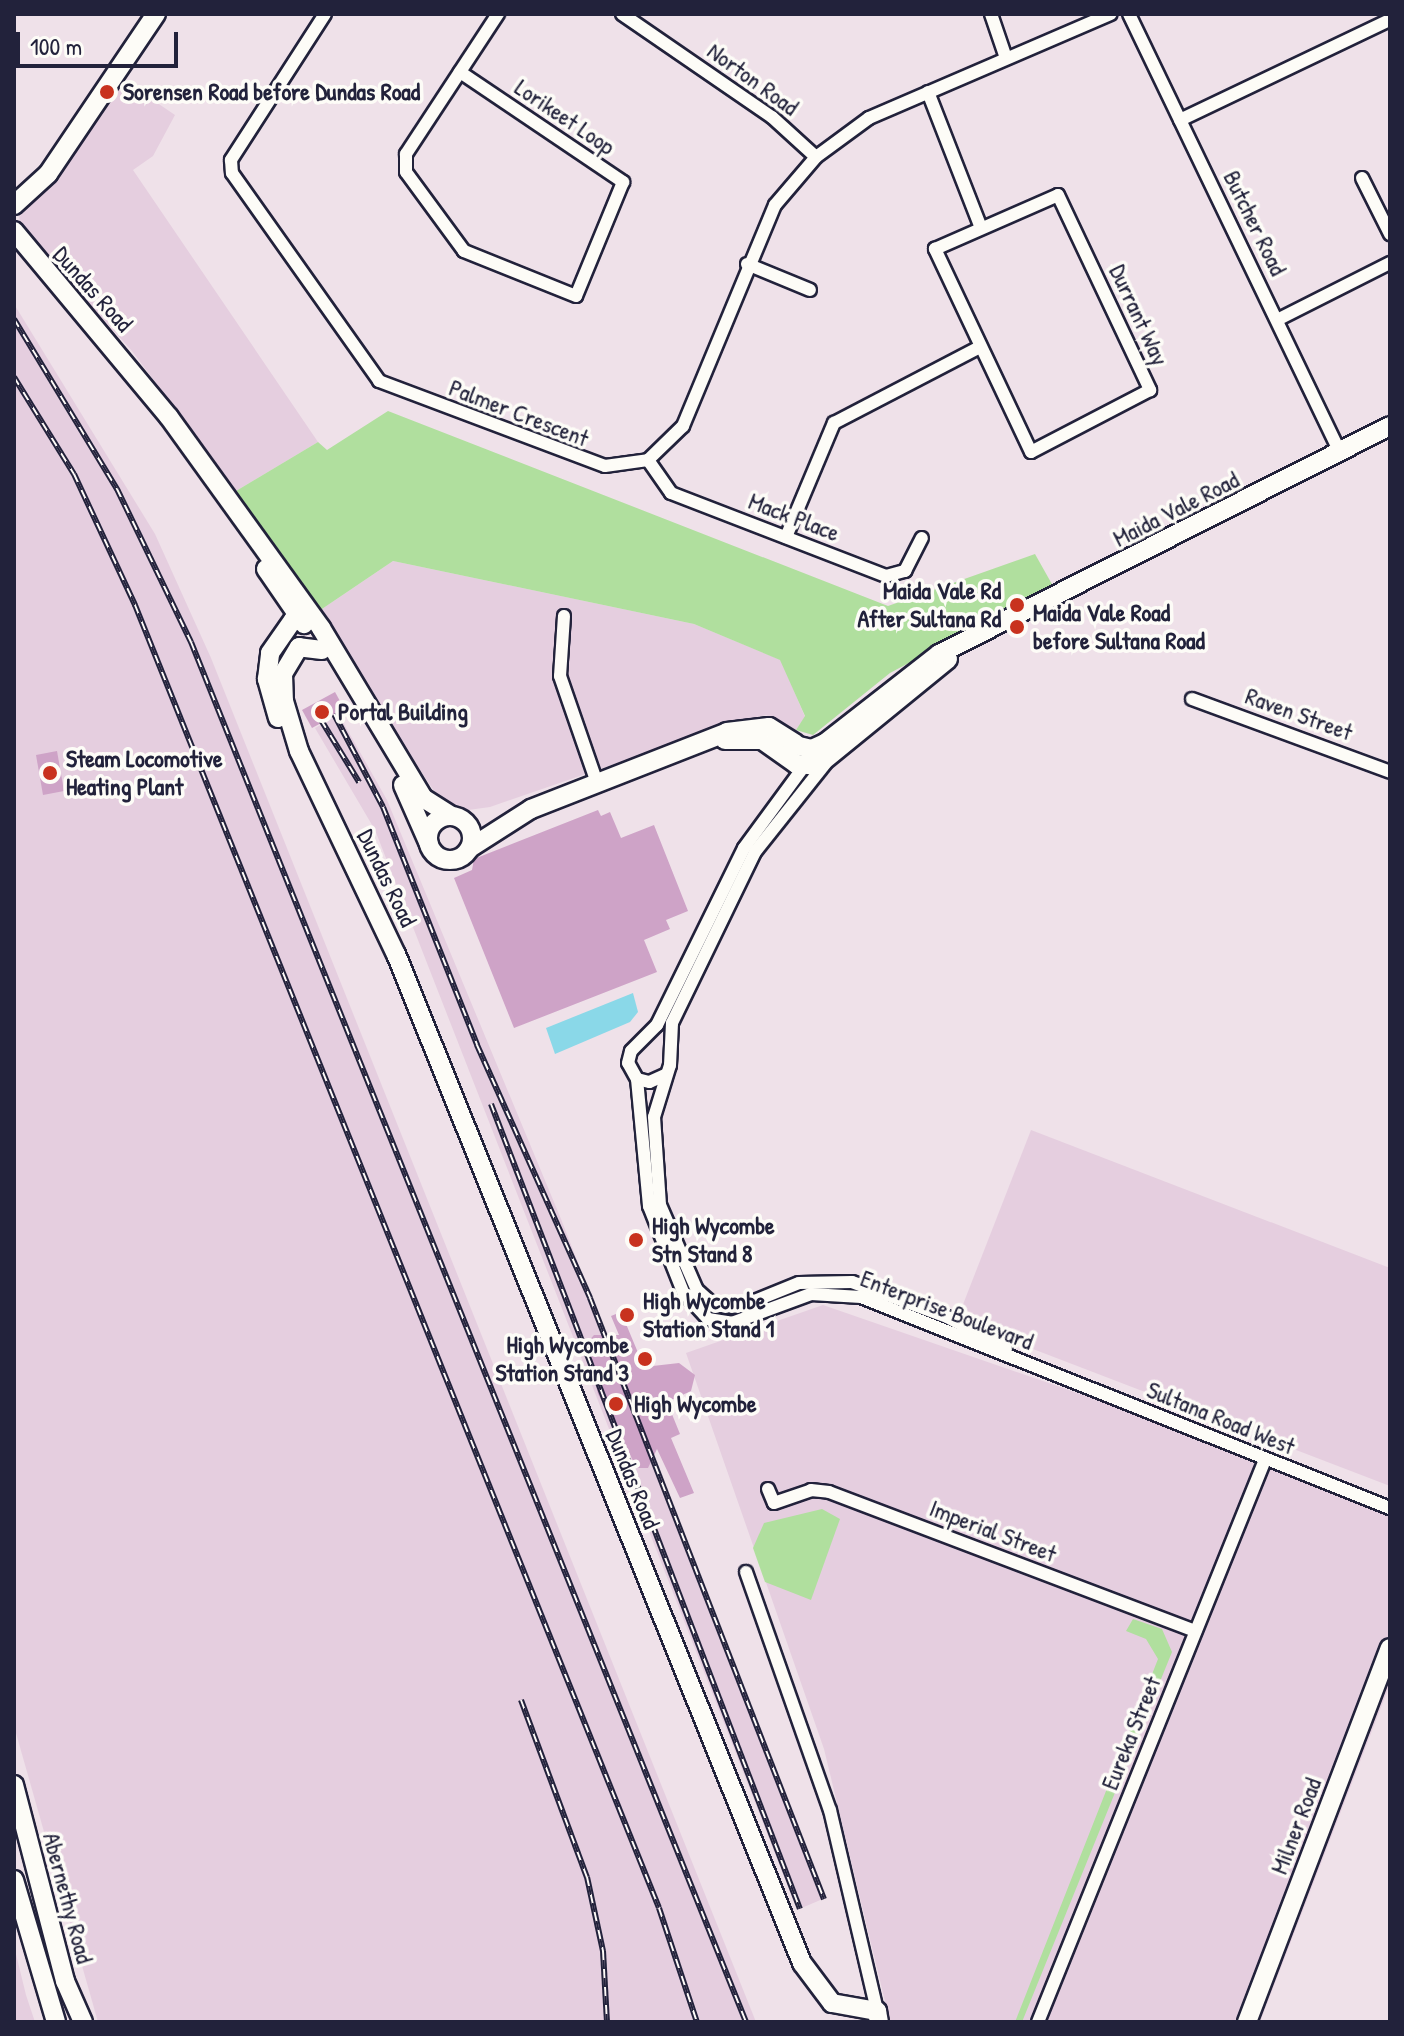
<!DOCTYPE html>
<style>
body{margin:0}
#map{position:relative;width:1404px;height:2036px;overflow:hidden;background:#efe1e9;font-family:"Patrick Hand",sans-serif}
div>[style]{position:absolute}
.built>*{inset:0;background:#e5cedf}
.green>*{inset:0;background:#b0df9e}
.water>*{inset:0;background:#8ad8e8}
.building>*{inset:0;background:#cea3c7}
.roads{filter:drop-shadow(2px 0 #22223b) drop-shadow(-2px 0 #22223b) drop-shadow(0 2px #22223b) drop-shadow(0 -2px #22223b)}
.street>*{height:12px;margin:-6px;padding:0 6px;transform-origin:6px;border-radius:6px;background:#fdfcf7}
.secondary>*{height:18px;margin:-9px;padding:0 9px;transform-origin:9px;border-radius:9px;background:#fdfcf7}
.secondary>.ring{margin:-9px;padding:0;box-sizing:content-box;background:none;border:18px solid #fdfcf7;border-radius:50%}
.rail>*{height:6px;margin-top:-3px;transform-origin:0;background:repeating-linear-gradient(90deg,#fdfcf7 0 9px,#22223b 0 18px);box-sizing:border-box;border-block:2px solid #22223b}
.dots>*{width:22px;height:22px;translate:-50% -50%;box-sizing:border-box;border:4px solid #fdfcf7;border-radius:50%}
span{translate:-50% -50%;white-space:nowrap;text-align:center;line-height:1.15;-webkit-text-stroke:7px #fdfcf7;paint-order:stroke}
.street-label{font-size:24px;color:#22223b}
.poi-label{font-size:24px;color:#22223b;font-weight:700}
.left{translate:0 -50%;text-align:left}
.right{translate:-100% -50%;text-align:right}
.frame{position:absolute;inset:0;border:16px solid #22223b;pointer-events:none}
.scale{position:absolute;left:16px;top:32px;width:162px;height:36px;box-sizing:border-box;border:4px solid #22223b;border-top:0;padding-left:10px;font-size:24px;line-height:28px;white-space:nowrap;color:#22223b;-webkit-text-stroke:6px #fdfcf7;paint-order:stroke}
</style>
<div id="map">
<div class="built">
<div style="clip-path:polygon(122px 79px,175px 115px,153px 156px,133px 170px,318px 442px,236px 491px,132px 351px,22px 230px,19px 217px,63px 171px)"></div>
<div style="clip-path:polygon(14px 304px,155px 534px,211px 658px,756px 2022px,98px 2022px,14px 1726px)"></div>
<div style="clip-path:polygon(393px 561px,694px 624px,781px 660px,805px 717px,796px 730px,766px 715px,745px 719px,490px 807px,461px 811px,436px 794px,316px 613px)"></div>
<div style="clip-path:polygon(339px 715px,387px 800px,561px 1219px,825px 1898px,797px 1910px,375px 830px,315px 728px)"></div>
<div style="clip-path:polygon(1031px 1130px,1390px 1268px,1390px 1486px,1015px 1342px,962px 1307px)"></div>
<div style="clip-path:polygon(823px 1305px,1390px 1501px,1390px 1684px,1260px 2022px,890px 2022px,824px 1749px,686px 1353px)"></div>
<div style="clip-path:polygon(14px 1946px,26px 1995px,35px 2022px,14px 2022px)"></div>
</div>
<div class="green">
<div style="clip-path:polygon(388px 411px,888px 606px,1035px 554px,1053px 586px,890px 673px,813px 735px,796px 730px,805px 716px,780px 660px,694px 624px,393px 561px,316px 613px,236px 491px,318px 442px,327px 450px)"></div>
<div style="clip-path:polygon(822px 1509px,840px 1519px,811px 1600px,765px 1582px,753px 1548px,764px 1523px)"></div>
<div style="clip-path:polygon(1133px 1619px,1162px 1629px,1172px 1652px,1022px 2022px,1015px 2022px,1158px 1659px,1146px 1639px,1126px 1631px)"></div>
</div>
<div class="water">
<div style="clip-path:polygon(633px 993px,638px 1012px,630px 1022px,555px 1054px,546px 1028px)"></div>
</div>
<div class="building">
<div style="clip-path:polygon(335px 692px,345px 710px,312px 728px,302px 710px)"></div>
<div style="clip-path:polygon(57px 751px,64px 791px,43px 795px,36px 755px)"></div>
<div style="clip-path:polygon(598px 810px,601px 816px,610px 812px,621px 838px,654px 825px,688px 911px,666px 920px,670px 929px,644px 940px,657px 972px,514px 1028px,454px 878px,472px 870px,474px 859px)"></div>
<div style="clip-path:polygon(621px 1312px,644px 1367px,679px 1363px,695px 1375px,691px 1391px,667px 1402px,680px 1434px,671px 1438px,694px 1493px,680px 1498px,657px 1449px,648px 1468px,637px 1468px,598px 1394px,586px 1344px,594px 1335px,619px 1335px,611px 1316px)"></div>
</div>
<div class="roads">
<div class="street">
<div style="left:325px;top:14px;width:174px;rotate:122.8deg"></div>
<div style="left:231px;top:160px;width:13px;rotate:86deg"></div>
<div style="left:232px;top:173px;width:255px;rotate:54.7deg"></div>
<div style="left:379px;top:381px;width:241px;rotate:20.6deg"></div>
<div style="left:605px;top:466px;width:43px;rotate:-7.9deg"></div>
<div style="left:648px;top:460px;width:49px;rotate:-44.2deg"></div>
<div style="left:683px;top:426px;width:239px;rotate:-67.4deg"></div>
<div style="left:775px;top:205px;width:63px;rotate:-49.5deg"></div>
<div style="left:816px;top:157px;width:66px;rotate:-36.3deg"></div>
<div style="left:869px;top:118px;width:263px;rotate:-23.3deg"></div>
<div style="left:622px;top:14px;width:182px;rotate:34.5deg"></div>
<div style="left:772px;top:117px;width:59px;rotate:42.3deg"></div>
<div style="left:991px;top:14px;width:46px;rotate:71.2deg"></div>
<div style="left:1129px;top:14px;width:486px;rotate:64.3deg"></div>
<div style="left:460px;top:72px;width:197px;rotate:34deg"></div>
<div style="left:623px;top:182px;width:123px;rotate:112.4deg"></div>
<div style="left:576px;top:296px;width:121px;rotate:-158.1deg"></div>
<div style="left:464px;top:251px;width:98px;rotate:-126.3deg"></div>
<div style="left:406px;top:172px;width:18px;rotate:-90deg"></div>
<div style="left:406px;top:154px;width:168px;rotate:-56.7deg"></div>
<div style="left:928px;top:92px;width:146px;rotate:68.7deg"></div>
<div style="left:1180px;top:120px;width:233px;rotate:-25.5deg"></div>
<div style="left:1362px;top:178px;width:63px;rotate:63.4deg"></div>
<div style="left:1058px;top:195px;width:216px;rotate:64.7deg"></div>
<div style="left:1150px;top:390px;width:134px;rotate:152.5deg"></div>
<div style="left:1031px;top:452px;width:225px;rotate:-115.3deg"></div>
<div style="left:935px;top:249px;width:134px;rotate:-23.7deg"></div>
<div style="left:747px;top:264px;width:68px;rotate:22.4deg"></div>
<div style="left:1277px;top:320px;width:127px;rotate:-26.8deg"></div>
<div style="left:648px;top:460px;width:40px;rotate:55.1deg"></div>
<div style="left:671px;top:493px;width:230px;rotate:21.1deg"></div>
<div style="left:886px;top:576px;width:20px;rotate:-15deg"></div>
<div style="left:905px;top:571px;width:37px;rotate:-63deg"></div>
<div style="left:786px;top:537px;width:124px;rotate:-67.2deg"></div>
<div style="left:834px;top:423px;width:162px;rotate:-27.5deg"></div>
<div style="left:564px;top:616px;width:60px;rotate:93.8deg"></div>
<div style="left:560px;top:676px;width:113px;rotate:70.9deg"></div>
<div style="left:1192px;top:699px;width:211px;rotate:20.2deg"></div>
<div style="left:825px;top:764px;width:112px;rotate:128.5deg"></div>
<div style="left:755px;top:852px;width:190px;rotate:115.9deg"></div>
<div style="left:672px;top:1023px;width:42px;rotate:92.7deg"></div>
<div style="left:670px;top:1065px;width:54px;rotate:107.1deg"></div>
<div style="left:654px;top:1117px;width:88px;rotate:86.1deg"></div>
<div style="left:660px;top:1205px;width:93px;rotate:66.5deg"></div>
<div style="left:697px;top:1290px;width:24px;rotate:42deg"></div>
<div style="left:715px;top:1306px;width:27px"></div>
<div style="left:742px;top:1306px;width:61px;rotate:-22deg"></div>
<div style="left:799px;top:1283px;width:53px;rotate:-1.1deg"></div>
<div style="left:852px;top:1282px;width:101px;rotate:20.2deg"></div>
<div style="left:947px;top:1317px;width:67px;rotate:28.5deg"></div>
<div style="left:665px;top:1075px;width:17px;rotate:156deg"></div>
<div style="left:649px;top:1082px;width:12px;rotate:-166deg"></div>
<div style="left:637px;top:1079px;width:18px;rotate:-119deg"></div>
<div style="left:628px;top:1063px;width:12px;rotate:-76deg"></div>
<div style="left:631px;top:1051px;width:37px;rotate:-45deg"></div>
<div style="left:657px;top:1025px;width:197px;rotate:-63.8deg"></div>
<div style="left:744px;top:848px;width:108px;rotate:-53.7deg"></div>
<div style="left:637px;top:1079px;width:128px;rotate:84.6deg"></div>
<div style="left:649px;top:1206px;width:92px;rotate:68.4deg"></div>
<div style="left:683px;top:1292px;width:37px;rotate:47deg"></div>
<div style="left:708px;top:1319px;width:24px;rotate:9deg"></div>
<div style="left:732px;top:1323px;width:84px;rotate:-20.2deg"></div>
<div style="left:811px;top:1294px;width:50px;rotate:3.4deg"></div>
<div style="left:861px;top:1297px;width:570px;rotate:21.75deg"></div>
<div style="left:768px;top:1489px;width:15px;rotate:67deg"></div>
<div style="left:774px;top:1503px;width:39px;rotate:-19deg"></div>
<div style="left:811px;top:1490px;width:18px;rotate:6deg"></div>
<div style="left:829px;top:1492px;width:392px;rotate:20.8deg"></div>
<div style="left:746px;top:1572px;width:252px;rotate:70.6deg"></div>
<div style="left:830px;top:1810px;width:206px;rotate:76.8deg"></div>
<div style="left:1038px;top:2022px;width:606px;rotate:-68.01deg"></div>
</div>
<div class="secondary">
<div style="left:14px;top:205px;width:46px;rotate:-42.4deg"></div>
<div style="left:48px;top:174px;width:193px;rotate:-56deg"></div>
<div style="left:14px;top:231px;width:242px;rotate:50.2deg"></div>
<div style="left:169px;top:417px;width:260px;rotate:54.2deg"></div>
<div style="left:321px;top:628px;width:198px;rotate:59deg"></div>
<div style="left:423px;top:798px;width:34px;rotate:32deg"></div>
<div style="left:266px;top:569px;width:67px;rotate:55.4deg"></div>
<div style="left:322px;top:650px;width:23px;rotate:-173deg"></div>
<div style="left:299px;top:647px;width:31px;rotate:121deg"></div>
<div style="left:283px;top:674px;width:27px;rotate:88deg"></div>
<div style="left:284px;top:701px;width:52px;rotate:73.3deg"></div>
<div style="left:299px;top:751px;width:225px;rotate:64.5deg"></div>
<div style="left:396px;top:954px;width:1088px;rotate:68.08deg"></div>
<div style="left:802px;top:1963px;width:50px;rotate:53.1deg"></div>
<div style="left:832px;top:2003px;width:46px;rotate:10.1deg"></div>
<div style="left:877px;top:2011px;width:11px;rotate:80deg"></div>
<div style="left:278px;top:718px;width:41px;rotate:-105.8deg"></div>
<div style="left:267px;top:679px;width:26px;rotate:-83deg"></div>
<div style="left:270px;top:653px;width:40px;rotate:-55.1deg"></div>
<div style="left:293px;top:620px;width:16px;rotate:-7deg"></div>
<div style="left:725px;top:740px;width:37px"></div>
<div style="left:762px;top:740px;width:42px;rotate:35.2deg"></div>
<div style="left:796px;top:764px;width:21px;rotate:5deg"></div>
<div style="left:817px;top:766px;width:169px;rotate:-39.2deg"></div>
<div style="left:799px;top:746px;width:13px;rotate:13deg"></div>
<div style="left:812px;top:749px;width:14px;rotate:-25deg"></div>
<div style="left:825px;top:743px;width:145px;rotate:-38deg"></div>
<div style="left:939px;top:654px;width:505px;rotate:-26.82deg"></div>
<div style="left:403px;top:785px;width:64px;rotate:66.2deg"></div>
<div class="ring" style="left:428px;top:816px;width:26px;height:26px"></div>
<div style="left:470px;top:848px;width:72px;rotate:-32.6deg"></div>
<div style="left:531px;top:809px;width:211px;rotate:-21.4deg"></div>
<div style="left:727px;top:732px;width:42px;rotate:-6.8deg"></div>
<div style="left:769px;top:727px;width:31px;rotate:32deg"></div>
<div style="left:14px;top:1785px;width:203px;rotate:75.4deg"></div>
<div style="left:65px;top:1981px;width:45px;rotate:66.3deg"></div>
<div style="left:14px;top:1880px;width:148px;rotate:73.5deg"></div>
<div style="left:1247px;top:2022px;width:400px;rotate:-69.1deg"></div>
</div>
</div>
<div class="rail">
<div style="left:14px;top:319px;width:199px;rotate:58.8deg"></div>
<div style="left:117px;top:489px;width:170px;rotate:64.2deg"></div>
<div style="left:191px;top:642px;width:1487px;rotate:68.09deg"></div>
<div style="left:14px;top:377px;width:114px;rotate:58.3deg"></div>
<div style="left:74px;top:474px;width:145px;rotate:65deg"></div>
<div style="left:135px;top:605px;width:1404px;rotate:68.09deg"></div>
<div style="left:659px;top:1908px;width:120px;rotate:71.6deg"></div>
<div style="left:334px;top:714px;width:105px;rotate:62.2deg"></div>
<div style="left:383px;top:807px;width:256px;rotate:68.4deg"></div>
<div style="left:477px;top:1045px;width:277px;rotate:65.9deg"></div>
<div style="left:590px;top:1298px;width:645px;rotate:68.73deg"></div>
<div style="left:321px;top:720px;width:73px;rotate:58.5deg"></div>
<div style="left:491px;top:1104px;width:862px;rotate:69deg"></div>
<div style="left:521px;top:1700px;width:189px;rotate:69.6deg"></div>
<div style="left:587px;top:1877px;width:76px;rotate:77.8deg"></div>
<div style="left:603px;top:1951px;width:71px;rotate:86.8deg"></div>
</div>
<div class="dots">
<div style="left:107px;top:92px;background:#c8321e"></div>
<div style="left:1017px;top:605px;background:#c8321e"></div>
<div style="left:1017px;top:627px;background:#c8321e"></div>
<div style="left:322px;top:712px;background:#c8321e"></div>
<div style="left:50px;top:773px;background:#c8321e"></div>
<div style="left:636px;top:1240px;background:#c8321e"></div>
<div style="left:627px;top:1315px;background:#c8321e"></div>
<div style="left:645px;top:1359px;background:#c8321e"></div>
<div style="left:616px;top:1404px;background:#c8321e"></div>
</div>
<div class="street-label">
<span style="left:753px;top:79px;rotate:36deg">Norton Road</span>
<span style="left:565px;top:117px;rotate:34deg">Lorikeet Loop</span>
<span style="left:1255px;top:223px;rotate:64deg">Butcher Road</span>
<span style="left:93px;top:289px;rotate:48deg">Dundas Road</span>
<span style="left:1139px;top:315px;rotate:65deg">Durrant Way</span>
<span style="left:519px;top:413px;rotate:21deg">Palmer Crescent</span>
<span style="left:1176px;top:509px;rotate:-27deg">Maida Vale Road</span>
<span style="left:794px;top:517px;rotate:21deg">Mack Place</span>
<span style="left:1299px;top:714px;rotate:20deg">Raven Street</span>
<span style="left:387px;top:878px;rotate:64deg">Dundas Road</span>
<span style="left:947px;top:1310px;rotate:21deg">Enterprise Boulevard</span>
<span style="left:1221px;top:1418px;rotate:22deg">Sultana Road West</span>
<span style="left:633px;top:1479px;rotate:68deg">Dundas Road</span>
<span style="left:993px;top:1531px;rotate:21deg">Imperial Street</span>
<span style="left:1131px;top:1733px;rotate:-68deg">Eureka Street</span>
<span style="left:1296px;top:1826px;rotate:-69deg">Milner Road</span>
<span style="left:68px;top:1898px;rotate:75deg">Abernethy Road</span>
</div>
<div class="poi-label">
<span class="left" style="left:123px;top:92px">Sorensen Road before Dundas Road</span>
<span class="right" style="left:1001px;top:605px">Maida Vale Rd<br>After Sultana Rd</span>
<span class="left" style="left:1033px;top:627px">Maida Vale Road<br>before Sultana Road</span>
<span class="left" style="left:338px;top:712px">Portal Building</span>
<span class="left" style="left:66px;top:773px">Steam Locomotive<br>Heating Plant</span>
<span class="left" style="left:652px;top:1240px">High Wycombe<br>Stn Stand 8</span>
<span class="left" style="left:643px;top:1315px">High Wycombe<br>Station Stand 1</span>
<span class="right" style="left:629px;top:1359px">High Wycombe<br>Station Stand 3</span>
<span class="left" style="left:634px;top:1404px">High Wycombe</span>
</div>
<div class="frame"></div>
<div class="scale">100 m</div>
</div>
